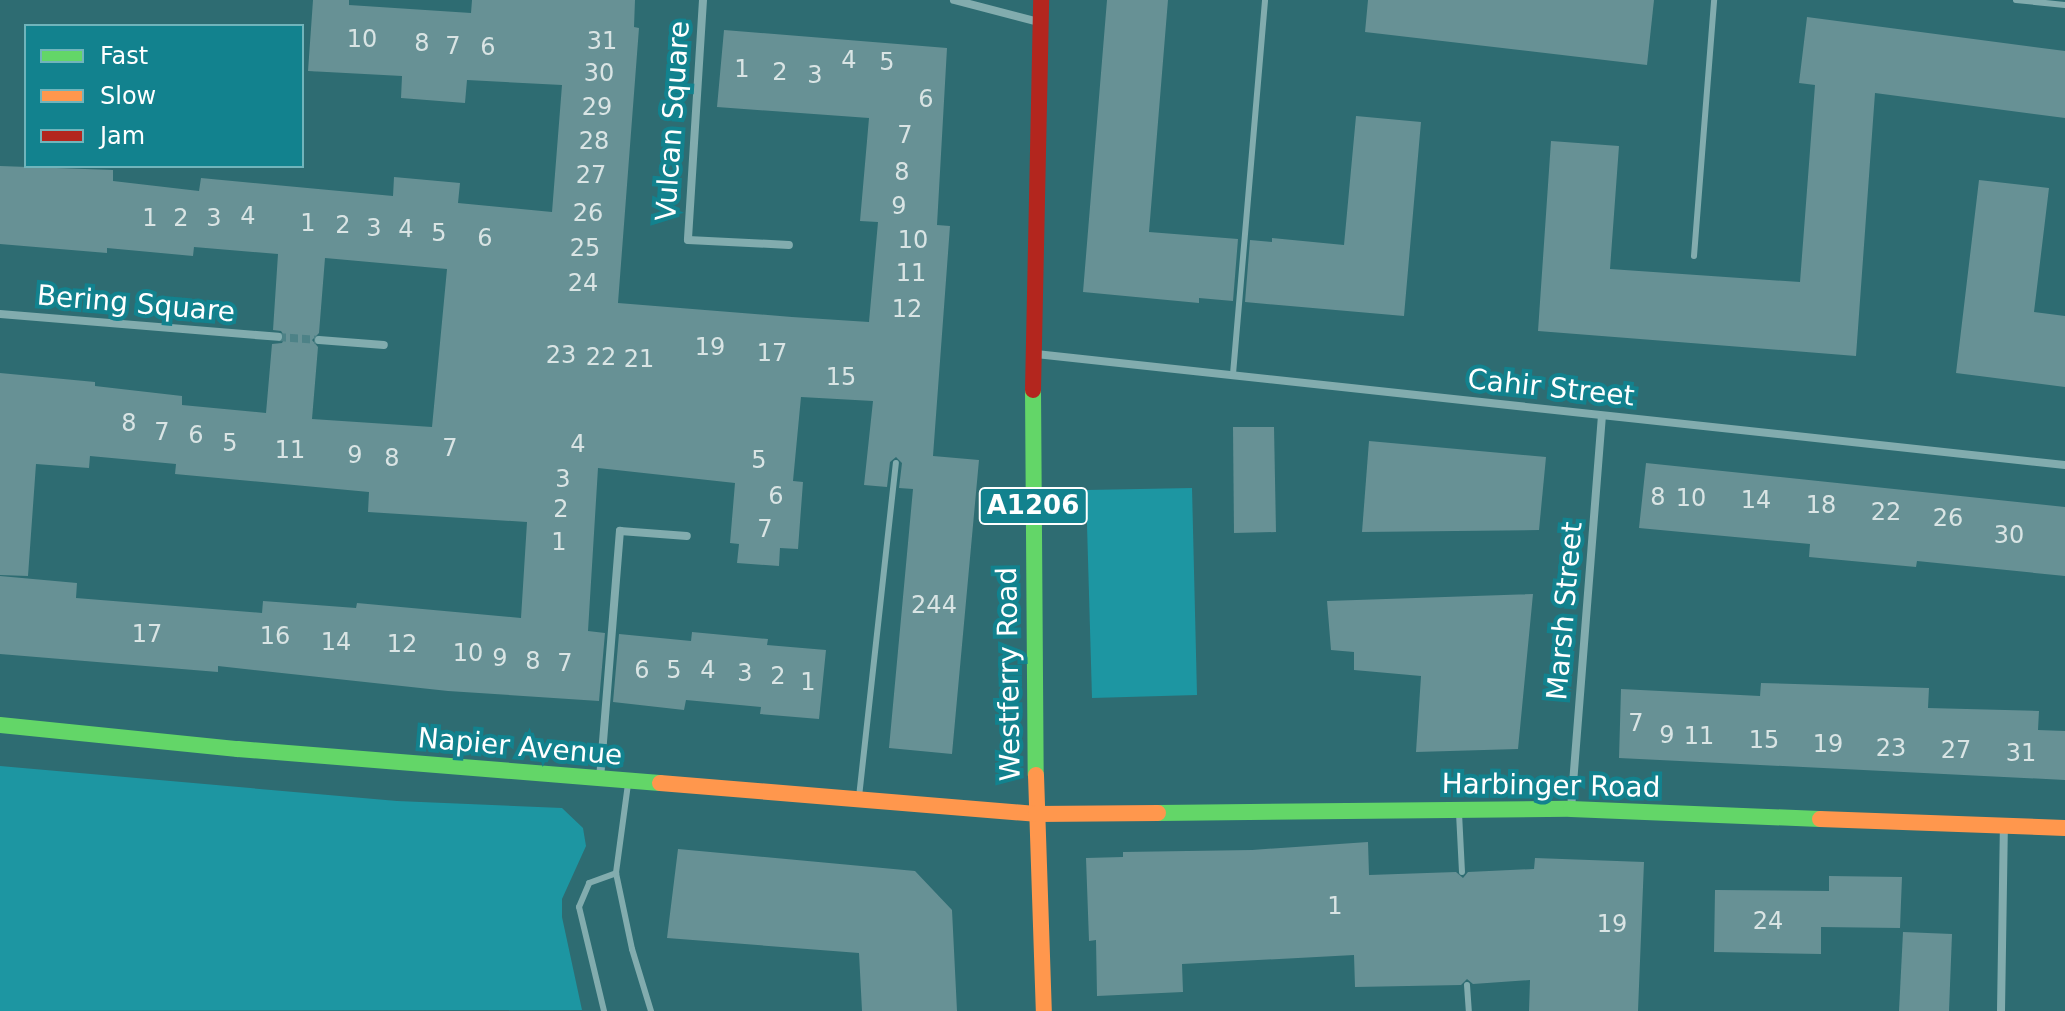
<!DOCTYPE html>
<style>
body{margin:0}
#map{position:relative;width:2065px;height:1011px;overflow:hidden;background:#2e6c72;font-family:"DejaVu Sans",sans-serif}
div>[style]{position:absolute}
.green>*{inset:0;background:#1d96a2}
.building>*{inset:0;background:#679195}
.street-tunnel>*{height:8px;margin-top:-4px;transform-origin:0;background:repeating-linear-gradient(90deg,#4d8287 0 8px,transparent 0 12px)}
.lane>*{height:6px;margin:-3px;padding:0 3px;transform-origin:3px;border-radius:3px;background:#82acae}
.street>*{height:8px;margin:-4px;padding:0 4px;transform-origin:4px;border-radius:4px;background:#82acae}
.fast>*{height:16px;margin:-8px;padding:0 8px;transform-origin:8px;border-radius:8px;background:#63d668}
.slow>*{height:16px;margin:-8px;padding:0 8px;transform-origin:8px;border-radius:8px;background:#ff974d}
.jam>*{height:16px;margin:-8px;padding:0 8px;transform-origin:8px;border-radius:8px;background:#b3261e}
span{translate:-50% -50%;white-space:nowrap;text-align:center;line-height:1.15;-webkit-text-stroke:8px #12828e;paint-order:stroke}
.number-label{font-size:24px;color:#d9e4e4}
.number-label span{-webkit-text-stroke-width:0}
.shield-label span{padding:2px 6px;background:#12828e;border:2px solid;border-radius:6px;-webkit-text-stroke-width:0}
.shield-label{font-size:26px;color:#fff;font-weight:700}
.street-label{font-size:28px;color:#fff}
.legend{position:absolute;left:24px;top:24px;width:280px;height:144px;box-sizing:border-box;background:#12828e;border:2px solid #71b4bb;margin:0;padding:10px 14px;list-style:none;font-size:24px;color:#fff}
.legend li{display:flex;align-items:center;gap:16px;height:40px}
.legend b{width:40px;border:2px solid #71b4bb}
</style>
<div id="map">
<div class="green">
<div style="clip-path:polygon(1192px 488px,1197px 695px,1092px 698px,1086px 490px)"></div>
<div style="clip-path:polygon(0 766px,397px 801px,562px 808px,583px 828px,586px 846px,562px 899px,562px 917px,582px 1010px,0 1011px)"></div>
</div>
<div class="building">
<div style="clip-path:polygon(evenodd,313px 0,349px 0,349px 5px,471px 13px,472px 0,635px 0,634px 27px,639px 28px,618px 303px,792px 317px,869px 322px,878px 222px,860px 221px,869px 118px,717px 107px,724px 30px,947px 48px,937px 225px,950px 226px,933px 456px,979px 460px,952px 754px,889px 748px,913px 489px,899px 488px,902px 463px,896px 457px,890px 462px,887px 487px,864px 485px,873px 401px,801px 397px,793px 481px,803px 482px,798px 549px,780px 548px,779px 566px,737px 563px,739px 544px,730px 543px,735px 483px,598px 468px,588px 631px,605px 633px,599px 701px,448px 691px,218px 666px,218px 672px,0 654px,0 576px,77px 583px,76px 598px,262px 613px,263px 601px,356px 608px,357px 603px,521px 618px,527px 522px,368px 512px,369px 492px,175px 474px,176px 464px,90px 456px,89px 468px,36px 464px,28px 576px,0 575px,0 373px,95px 382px,95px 386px,182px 396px,182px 405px,266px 413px,272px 344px,282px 343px,285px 337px,281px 331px,273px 330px,278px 254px,194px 247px,193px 256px,107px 248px,107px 253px,0 244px,0 166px,113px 170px,113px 181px,199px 191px,201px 178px,393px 196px,394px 177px,460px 183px,458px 203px,552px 212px,562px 85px,467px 80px,465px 103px,401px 98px,402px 76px,308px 71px,313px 0,325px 258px,447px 269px,432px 427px,312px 419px,318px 347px,312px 340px,319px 333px,325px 258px)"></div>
<div style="clip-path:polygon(1107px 0,1168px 0,1149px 232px,1238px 239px,1233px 301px,1199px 298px,1199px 303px,1083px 292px)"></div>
<div style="clip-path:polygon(1368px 0,1654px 0,1647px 65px,1365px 32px)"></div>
<div style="clip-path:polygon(1807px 17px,2065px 51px,2065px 118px,1875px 93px,1856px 356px,1538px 331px,1551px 141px,1619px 146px,1610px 269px,1800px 282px,1815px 85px,1799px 83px)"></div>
<div style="clip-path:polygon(1356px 116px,1421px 122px,1404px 316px,1245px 302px,1250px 240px,1272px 242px,1272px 238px,1344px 245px)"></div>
<div style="clip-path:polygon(1979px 180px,2049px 188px,2034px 312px,2065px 316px,2065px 387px,1956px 373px)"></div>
<div style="clip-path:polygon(1233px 427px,1274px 427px,1276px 532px,1234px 533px)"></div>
<div style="clip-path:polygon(1369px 441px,1546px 457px,1539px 530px,1362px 532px)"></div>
<div style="clip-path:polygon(1646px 463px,2065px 507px,2065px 576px,1917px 561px,1916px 567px,1809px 557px,1810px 544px,1639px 528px)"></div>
<div style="clip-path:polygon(1533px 594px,1518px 749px,1416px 752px,1421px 676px,1354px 670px,1354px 652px,1331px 650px,1327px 601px)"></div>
<div style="clip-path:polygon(692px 632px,768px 639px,767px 645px,826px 650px,819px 719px,760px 714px,761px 707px,686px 700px,684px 710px,613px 702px,619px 634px,691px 641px)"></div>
<div style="clip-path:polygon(1761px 683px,1929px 688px,1928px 708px,2039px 711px,2038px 730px,2065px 731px,2065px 780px,1619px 758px,1621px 689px,1760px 696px)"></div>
<div style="clip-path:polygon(1368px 842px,1369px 875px,1456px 872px,1463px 878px,1468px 872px,1534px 869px,1535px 858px,1644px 862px,1638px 1011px,1529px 1011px,1530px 980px,1473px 984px,1467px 979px,1461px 985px,1355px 987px,1354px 955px,1182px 964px,1183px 992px,1097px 996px,1096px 940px,1089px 941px,1086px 858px,1123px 857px,1123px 852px,1252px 850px)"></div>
<div style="clip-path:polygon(678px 849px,915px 871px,952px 910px,957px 1011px,862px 1011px,859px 953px,667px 938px)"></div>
<div style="clip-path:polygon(1829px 876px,1902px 877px,1900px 928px,1821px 927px,1821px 954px,1714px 952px,1715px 890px,1829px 891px)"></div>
<div style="clip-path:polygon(1903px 932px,1952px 934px,1949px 1011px,1899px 1011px)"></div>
</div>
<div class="street-tunnel">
<div style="left:278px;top:337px;width:41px;rotate:4.2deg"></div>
</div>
<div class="lane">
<div style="left:2016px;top:0;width:49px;rotate:5.8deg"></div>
<div style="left:1694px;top:256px;width:257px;rotate:-85.5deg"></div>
<div style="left:1233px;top:374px;width:375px;rotate:-85.1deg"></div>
<div style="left:628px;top:784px;width:90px;rotate:97.7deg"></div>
<div style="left:616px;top:873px;width:78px;rotate:78.1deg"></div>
<div style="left:632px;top:949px;width:65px;rotate:73deg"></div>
<div style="left:859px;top:797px;width:336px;rotate:-83.7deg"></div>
<div style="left:1459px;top:813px;width:59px;rotate:87.1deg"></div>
<div style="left:1467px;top:985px;width:26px;rotate:86deg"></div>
<div style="left:604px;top:1011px;width:107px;rotate:-103.5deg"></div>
<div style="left:579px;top:907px;width:26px;rotate:-67deg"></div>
<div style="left:589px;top:883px;width:29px;rotate:-20deg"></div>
</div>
<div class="street">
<div style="left:703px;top:0;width:240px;rotate:93.6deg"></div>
<div style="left:688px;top:240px;width:101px;rotate:2.8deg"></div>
<div style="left:954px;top:0;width:88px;rotate:14.5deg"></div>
<div style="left:0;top:314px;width:279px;rotate:4.7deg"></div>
<div style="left:319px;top:340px;width:65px;rotate:4.4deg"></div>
<div style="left:1036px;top:354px;width:1035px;rotate:6.16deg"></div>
<div style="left:600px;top:779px;width:249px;rotate:-85.4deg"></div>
<div style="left:620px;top:531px;width:67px;rotate:4.3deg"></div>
<div style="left:1571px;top:809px;width:394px;rotate:-85.5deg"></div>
<div style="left:2001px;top:1011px;width:184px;rotate:-89.1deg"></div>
</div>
<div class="fast">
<div style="left:1033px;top:390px;width:385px;rotate:89.6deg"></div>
<div style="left:0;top:725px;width:239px;rotate:5.8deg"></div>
<div style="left:238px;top:749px;width:423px;rotate:4.6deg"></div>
<div style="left:1158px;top:813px;width:413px;rotate:-0.6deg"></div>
<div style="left:1571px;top:809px;width:249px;rotate:2.3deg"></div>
</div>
<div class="slow">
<div style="left:1036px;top:775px;width:236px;rotate:88.1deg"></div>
<div style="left:660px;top:783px;width:377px;rotate:4.7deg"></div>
<div style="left:1036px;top:814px;width:122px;rotate:-0.5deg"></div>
<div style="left:1820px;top:819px;width:245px;rotate:2.1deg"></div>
</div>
<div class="jam">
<div style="left:1033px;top:390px;width:390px;rotate:-88.8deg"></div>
</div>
<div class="number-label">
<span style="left:362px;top:40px">10</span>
<span style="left:602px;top:42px">31</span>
<span style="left:422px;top:44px">8</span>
<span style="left:453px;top:47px">7</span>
<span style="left:488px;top:48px">6</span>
<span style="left:849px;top:61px">4</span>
<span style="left:887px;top:63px">5</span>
<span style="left:742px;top:70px">1</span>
<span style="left:780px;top:73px">2</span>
<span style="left:599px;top:74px">30</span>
<span style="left:815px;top:76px">3</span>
<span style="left:926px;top:100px">6</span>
<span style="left:597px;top:108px">29</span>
<span style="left:905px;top:136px">7</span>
<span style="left:594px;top:142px">28</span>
<span style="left:902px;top:173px">8</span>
<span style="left:591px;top:176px">27</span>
<span style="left:899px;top:207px">9</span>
<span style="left:588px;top:214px">26</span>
<span style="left:248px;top:217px">4</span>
<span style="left:150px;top:219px">1</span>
<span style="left:181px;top:219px">2</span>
<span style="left:214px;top:219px">3</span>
<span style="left:308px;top:224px">1</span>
<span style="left:343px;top:226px">2</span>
<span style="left:374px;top:229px">3</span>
<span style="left:406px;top:230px">4</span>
<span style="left:439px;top:234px">5</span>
<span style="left:485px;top:239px">6</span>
<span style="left:913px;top:241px">10</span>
<span style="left:585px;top:249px">25</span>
<span style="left:911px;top:274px">11</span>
<span style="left:583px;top:284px">24</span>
<span style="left:907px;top:310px">12</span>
<span style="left:710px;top:348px">19</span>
<span style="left:772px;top:354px">17</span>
<span style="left:561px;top:356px">23</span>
<span style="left:601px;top:358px">22</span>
<span style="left:639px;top:360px">21</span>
<span style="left:841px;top:378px">15</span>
<span style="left:129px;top:424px">8</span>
<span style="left:162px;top:433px">7</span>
<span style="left:196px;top:436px">6</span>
<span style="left:230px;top:444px">5</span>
<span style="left:578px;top:445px">4</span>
<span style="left:450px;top:449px">7</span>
<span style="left:290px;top:451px">11</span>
<span style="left:355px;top:456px">9</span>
<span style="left:392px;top:459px">8</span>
<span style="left:759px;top:461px">5</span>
<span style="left:563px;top:480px">3</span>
<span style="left:776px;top:497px">6</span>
<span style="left:1658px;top:498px">8</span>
<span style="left:1691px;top:499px">10</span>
<span style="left:1756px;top:501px">14</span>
<span style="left:1821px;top:506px">18</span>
<span style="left:561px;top:510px">2</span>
<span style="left:1886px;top:513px">22</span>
<span style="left:1948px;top:519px">26</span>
<span style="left:765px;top:530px">7</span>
<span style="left:2009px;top:536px">30</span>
<span style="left:559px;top:543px">1</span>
<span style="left:934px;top:606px">244</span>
<span style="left:147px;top:635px">17</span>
<span style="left:275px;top:637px">16</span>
<span style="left:336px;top:643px">14</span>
<span style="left:402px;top:645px">12</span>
<span style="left:468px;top:654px">10</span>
<span style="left:500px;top:659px">9</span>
<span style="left:533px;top:662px">8</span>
<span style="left:565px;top:664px">7</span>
<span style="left:642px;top:671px">6</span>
<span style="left:674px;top:671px">5</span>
<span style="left:708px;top:671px">4</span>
<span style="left:745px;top:674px">3</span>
<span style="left:778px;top:677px">2</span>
<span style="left:808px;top:683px">1</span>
<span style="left:1636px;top:724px">7</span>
<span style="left:1667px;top:736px">9</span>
<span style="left:1699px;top:737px">11</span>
<span style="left:1764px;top:741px">15</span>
<span style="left:1828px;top:745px">19</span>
<span style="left:1891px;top:749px">23</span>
<span style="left:1956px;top:751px">27</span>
<span style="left:2021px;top:754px">31</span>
<span style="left:1335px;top:907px">1</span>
<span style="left:1768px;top:922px">24</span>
<span style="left:1612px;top:925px">19</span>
</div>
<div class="shield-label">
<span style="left:1033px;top:506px">A1206</span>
</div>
<div class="street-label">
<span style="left:673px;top:121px;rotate:-86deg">Vulcan Square</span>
<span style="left:136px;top:304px;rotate:5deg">Bering Square</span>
<span style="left:1551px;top:388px;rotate:6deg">Cahir Street</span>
<span style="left:1565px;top:611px;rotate:-85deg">Marsh Street</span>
<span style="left:1009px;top:674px;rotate:-91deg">Westferry Road</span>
<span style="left:520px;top:747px;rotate:5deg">Napier Avenue</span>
<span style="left:1551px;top:786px;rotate:1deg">Harbinger Road</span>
</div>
<ul class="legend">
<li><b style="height:10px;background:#63d668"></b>Fast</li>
<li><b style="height:10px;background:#ff974d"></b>Slow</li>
<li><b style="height:10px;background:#b3261e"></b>Jam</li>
</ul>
</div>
